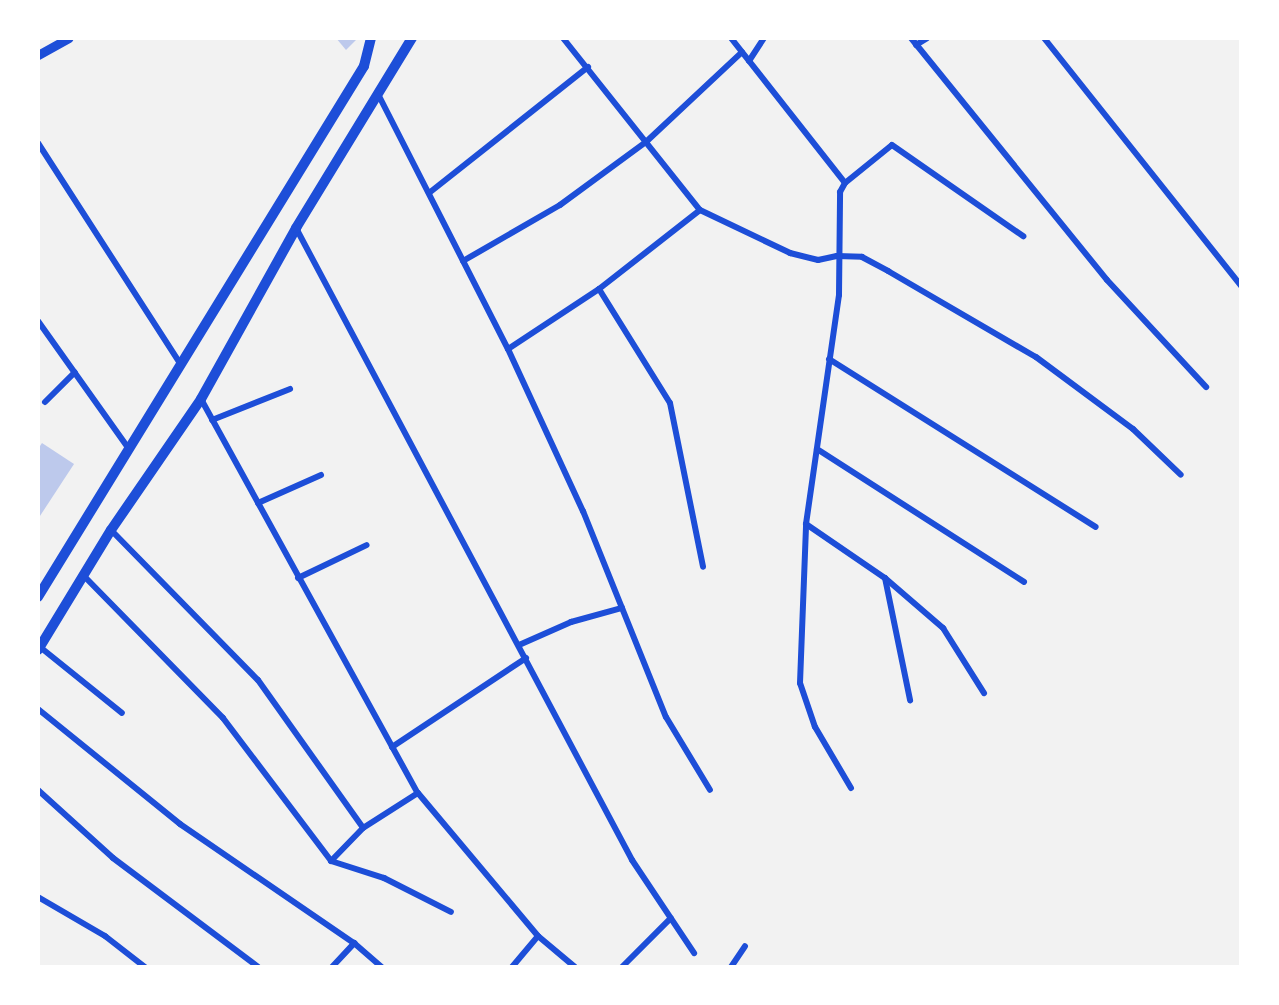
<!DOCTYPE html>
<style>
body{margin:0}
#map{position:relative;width:1279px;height:1005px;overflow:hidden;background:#f2f2f2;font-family:"Varela Round",sans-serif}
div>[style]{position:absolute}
.building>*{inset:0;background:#bdc9ec}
.minor>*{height:6px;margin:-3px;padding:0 3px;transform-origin:3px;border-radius:3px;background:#1d4ed8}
.secondary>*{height:9px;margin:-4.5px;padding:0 4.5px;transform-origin:4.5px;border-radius:4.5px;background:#1d4ed8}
.primary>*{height:10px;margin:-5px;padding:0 5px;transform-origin:5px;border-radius:5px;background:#1d4ed8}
span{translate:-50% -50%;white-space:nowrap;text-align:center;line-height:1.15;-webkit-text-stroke:8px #fff;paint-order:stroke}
.frame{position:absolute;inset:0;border:40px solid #fff;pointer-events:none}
</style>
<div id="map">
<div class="building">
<div style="clip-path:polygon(336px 38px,358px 38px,346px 50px)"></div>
<div style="clip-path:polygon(42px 443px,74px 464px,38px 519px,38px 449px)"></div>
</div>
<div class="minor">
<div style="left:563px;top:38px;width:220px;rotate:51.5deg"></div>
<div style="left:700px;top:210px;width:100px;rotate:25.5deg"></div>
<div style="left:790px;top:253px;width:29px;rotate:14deg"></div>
<div style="left:818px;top:260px;width:19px;rotate:-12deg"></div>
<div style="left:837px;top:256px;width:25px;rotate:2deg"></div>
<div style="left:862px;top:257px;width:30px;rotate:28deg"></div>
<div style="left:888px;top:271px;width:171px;rotate:30.2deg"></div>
<div style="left:1036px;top:357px;width:121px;rotate:36.6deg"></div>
<div style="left:1133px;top:429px;width:66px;rotate:43.8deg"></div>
<div style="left:731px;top:38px;width:184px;rotate:51.8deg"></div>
<div style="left:911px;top:38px;width:311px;rotate:51deg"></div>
<div style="left:1107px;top:280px;width:146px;rotate:47.2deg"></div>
<div style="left:1044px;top:38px;width:317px;rotate:51.5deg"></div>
<div style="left:916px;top:45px;width:13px;rotate:-32deg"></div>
<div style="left:749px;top:61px;width:27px;rotate:-57deg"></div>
<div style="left:378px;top:94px;width:286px;rotate:63deg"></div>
<div style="left:508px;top:349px;width:179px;rotate:65.2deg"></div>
<div style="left:583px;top:511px;width:222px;rotate:68.1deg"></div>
<div style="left:666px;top:717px;width:85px;rotate:58.9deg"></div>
<div style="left:38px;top:143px;width:264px;rotate:57.2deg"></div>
<div style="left:429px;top:193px;width:203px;rotate:-38.4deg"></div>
<div style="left:296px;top:228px;width:716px;rotate:62deg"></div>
<div style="left:632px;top:860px;width:112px;rotate:56.3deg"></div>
<div style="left:463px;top:261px;width:112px;rotate:-30deg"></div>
<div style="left:560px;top:205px;width:108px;rotate:-36.3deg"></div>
<div style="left:647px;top:141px;width:130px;rotate:-43.1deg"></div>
<div style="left:599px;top:289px;width:134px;rotate:58.1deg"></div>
<div style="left:670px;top:403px;width:167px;rotate:78.6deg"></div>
<div style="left:38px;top:321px;width:157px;rotate:54.6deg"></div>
<div style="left:508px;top:349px;width:109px;rotate:-33.4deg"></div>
<div style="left:599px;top:289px;width:128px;rotate:-38deg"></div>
<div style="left:829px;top:359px;width:315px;rotate:32.2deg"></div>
<div style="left:201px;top:399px;width:450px;rotate:61.2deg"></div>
<div style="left:418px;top:793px;width:187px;rotate:50deg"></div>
<div style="left:538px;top:936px;width:48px;rotate:40deg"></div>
<div style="left:45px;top:402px;width:42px;rotate:-45deg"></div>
<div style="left:212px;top:420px;width:84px;rotate:-21.7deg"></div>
<div style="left:817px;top:449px;width:246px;rotate:32.7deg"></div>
<div style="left:258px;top:503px;width:69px;rotate:-24deg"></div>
<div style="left:806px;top:524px;width:96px;rotate:34.4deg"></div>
<div style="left:885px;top:578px;width:77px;rotate:40.8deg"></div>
<div style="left:943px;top:628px;width:77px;rotate:57.8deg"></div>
<div style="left:111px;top:530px;width:210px;rotate:45.6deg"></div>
<div style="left:258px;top:680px;width:181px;rotate:54.6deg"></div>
<div style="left:83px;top:575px;width:200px;rotate:45.6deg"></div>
<div style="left:223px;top:718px;width:179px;rotate:52.9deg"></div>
<div style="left:331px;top:861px;width:56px;rotate:17.8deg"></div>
<div style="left:384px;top:878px;width:75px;rotate:26.9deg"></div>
<div style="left:298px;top:578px;width:76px;rotate:-25.6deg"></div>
<div style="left:885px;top:578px;width:125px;rotate:78.4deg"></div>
<div style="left:519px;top:645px;width:57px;rotate:-23.9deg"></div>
<div style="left:571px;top:622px;width:53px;rotate:-15.4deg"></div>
<div style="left:40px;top:647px;width:105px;rotate:38.8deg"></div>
<div style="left:38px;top:709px;width:183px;rotate:39deg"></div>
<div style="left:180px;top:824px;width:211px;rotate:34.4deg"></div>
<div style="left:354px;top:943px;width:37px;rotate:41deg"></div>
<div style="left:392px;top:747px;width:161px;rotate:-33.6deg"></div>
<div style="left:851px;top:788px;width:71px;rotate:-120.5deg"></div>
<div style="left:815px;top:727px;width:46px;rotate:-108.8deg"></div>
<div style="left:800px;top:683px;width:159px;rotate:-87.8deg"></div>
<div style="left:806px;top:524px;width:231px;rotate:-81.8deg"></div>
<div style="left:839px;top:295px;width:103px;rotate:-89.4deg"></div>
<div style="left:840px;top:192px;width:10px;rotate:-61deg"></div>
<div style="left:845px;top:183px;width:60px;rotate:-39deg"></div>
<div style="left:892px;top:145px;width:160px;rotate:34.8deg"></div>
<div style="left:38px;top:790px;width:101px;rotate:42.2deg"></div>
<div style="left:113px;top:858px;width:181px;rotate:36.9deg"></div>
<div style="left:331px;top:861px;width:46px;rotate:-45.9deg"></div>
<div style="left:363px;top:828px;width:65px;rotate:-32.5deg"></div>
<div style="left:38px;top:897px;width:78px;rotate:30.2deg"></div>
<div style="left:105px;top:936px;width:51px;rotate:37.8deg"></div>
<div style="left:332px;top:967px;width:33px;rotate:-47deg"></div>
<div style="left:512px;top:967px;width:40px;rotate:-50deg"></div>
<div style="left:622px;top:967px;width:69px;rotate:-45deg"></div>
<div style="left:731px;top:967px;width:25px;rotate:-56deg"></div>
</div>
<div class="secondary">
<div style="left:38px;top:55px;width:35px;rotate:-29deg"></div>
</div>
<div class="primary">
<div style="left:38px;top:597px;width:623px;rotate:-58.45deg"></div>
<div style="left:364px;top:66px;width:29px;rotate:-76deg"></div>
<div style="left:38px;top:650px;width:140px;rotate:-58.7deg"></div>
<div style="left:111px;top:530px;width:159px;rotate:-55.5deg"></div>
<div style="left:201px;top:399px;width:196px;rotate:-60.9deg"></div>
<div style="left:296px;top:228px;width:223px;rotate:-58.6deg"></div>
</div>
<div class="frame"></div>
</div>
